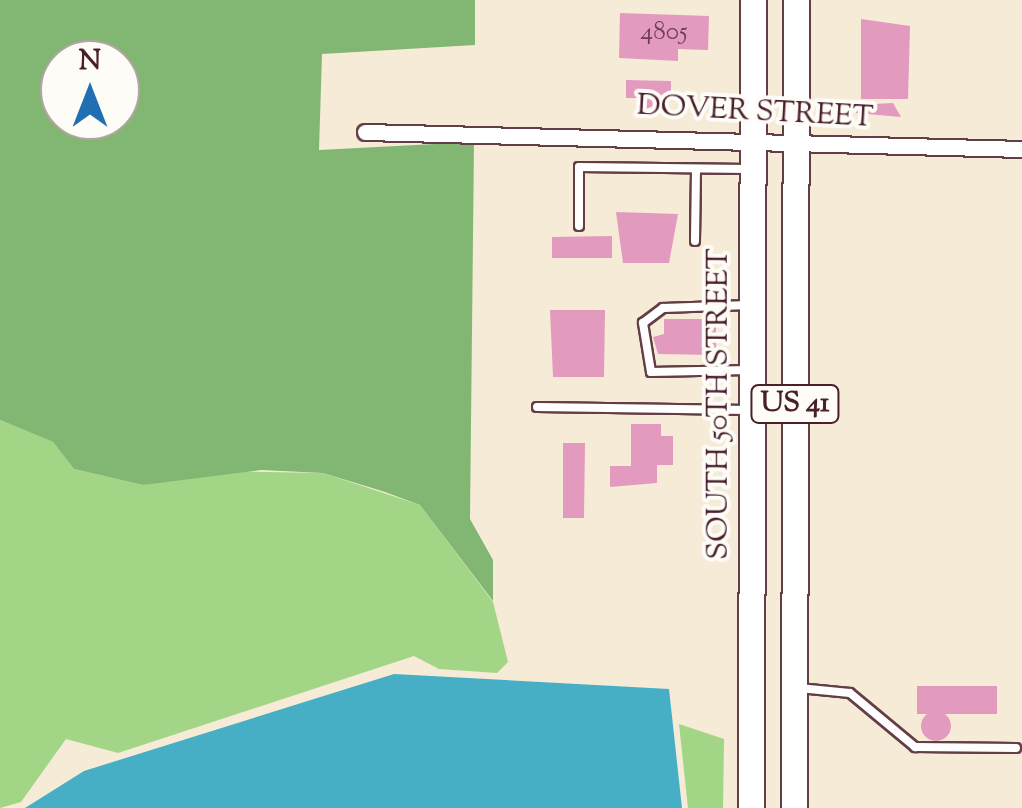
<!DOCTYPE html>
<style>
body{margin:0}
#map{position:relative;width:1022px;height:808px;overflow:hidden;background:#f5ebd7;font-family:"Sorts Mill Goudy",serif}
div>[style]{position:absolute}
.green>*{inset:0;background:#a2d686}
.forest>*{inset:0;background:#81b773}
.water>*{inset:0;background:#46afc5}
.building>*{inset:0;background:#e39abf}
.round{border-radius:50%}
.roads{filter:drop-shadow(2px 0 #643e45) drop-shadow(-2px 0 #643e45) drop-shadow(0 2px #643e45) drop-shadow(0 -2px #643e45)}
.lane>*{height:8px;margin:-4px;padding:0 4px;transform-origin:4px;border-radius:4px;background:#fff}
.street>*{height:15px;margin:-7.5px;padding:0 7.5px;transform-origin:7.5px;border-radius:7.5px;background:#fff}
.primary>*{height:25px;margin:-12.5px;padding:0 12.5px;transform-origin:12.5px;border-radius:12.5px;background:#fff}
span{translate:-50% -50%;white-space:nowrap;text-align:center;line-height:1.15;-webkit-text-stroke:8px #fdfcf7;paint-order:stroke}
.number-label{font-size:25px;color:#703e50}
.number-label span{-webkit-text-stroke-width:0}
.shield-label span{padding:2px 8px;background:#fdfcf7;border:2px solid;border-radius:8px;-webkit-text-stroke-width:0}
.shield-label{font-size:28px;color:#4a1f2b;font-weight:700}
.street-label{font-size:30px;color:#4a1f2b}
.north{position:absolute;left:40px;top:40px;width:100px;height:100px;box-sizing:border-box;background:#fdfcf7;border:2px solid #b5a4a5;border-radius:50%;rotate:0deg;font-size:28px;font-weight:700;line-height:40px;text-align:center;color:#4a1f2b}
.north::after{content:'';display:block;margin:auto;width:35px;height:45px;background:#1f6fb2;clip-path:polygon(50% 0,100% 100%,50% 72%,0 100%)}
</style>
<div id="map">
<div class="green">
<div style="clip-path:polygon(0 420px,53px 442px,74px 469px,143px 485px,219px 471px,323px 473px,420px 505px,493px 602px,508px 662px,497px 673px,439px 669px,414px 656px,118px 753px,66px 739px,21px 802px,0 808px)"></div>
<div style="clip-path:polygon(679px 724px,724px 739px,723px 808px,688px 808px)"></div>
</div>
<div class="forest">
<div style="clip-path:polygon(evenodd,0 0,475px 0,475px 45px,322px 54px,319px 150px,474px 142px,470px 519px,493px 560px,493px 601px,420px 505px,385px 492px,323px 473px,261px 470px,143px 485px,74px 469px,53px 442px,0 420px,0 0,60px 60px,120px 60px,120px 120px,60px 120px,60px 60px)"></div>
</div>
<div class="water">
<div style="clip-path:polygon(394px 674px,669px 689px,682px 808px,25px 808px,84px 771px)"></div>
</div>
<div class="building">
<div style="clip-path:polygon(620px 13px,709px 16px,708px 50px,678px 49px,678px 61px,619px 58px)"></div>
<div style="clip-path:polygon(861px 19px,910px 26px,908px 99px,861px 99px)"></div>
<div style="clip-path:polygon(626px 80px,671px 81px,671px 99px,643px 110px,643px 98px,626px 98px)"></div>
<div style="clip-path:polygon(856px 105px,893px 103px,901px 117px,856px 113px)"></div>
<div style="clip-path:polygon(616px 212px,678px 214px,669px 263px,623px 263px)"></div>
<div style="clip-path:polygon(612px 236px,612px 258px,552px 258px,552px 237px)"></div>
<div style="clip-path:polygon(550px 310px,605px 310px,604px 377px,553px 377px)"></div>
<div style="clip-path:polygon(664px 319px,716px 319px,716px 355px,658px 354px,653px 337px,664px 334px)"></div>
<div style="clip-path:polygon(631px 424px,661px 424px,661px 436px,673px 436px,673px 465px,657px 465px,657px 483px,610px 487px,610px 466px,631px 466px)"></div>
<div style="clip-path:polygon(563px 443px,585px 443px,584px 518px,563px 518px)"></div>
<div style="clip-path:polygon(917px 686px,997px 686px,997px 714px,917px 714px)"></div>
<div class="round" style="left:921px;top:711px;width:30px;height:30px"></div>
</div>
<div class="roads">
<div class="lane">
<div style="left:579px;top:226px;width:59px;rotate:-90deg"></div>
<div style="left:579px;top:167px;width:169px;rotate:0.7deg"></div>
<div style="left:695px;top:241px;width:72px;rotate:-89.2deg"></div>
<div style="left:748px;top:370px;width:97px;rotate:178.8deg"></div>
<div style="left:651px;top:372px;width:50px;rotate:-99.3deg"></div>
<div style="left:643px;top:323px;width:25px;rotate:-37deg"></div>
<div style="left:663px;top:308px;width:86px;rotate:-2deg"></div>
<div style="left:537px;top:407px;width:211px;rotate:0.8deg"></div>
<div style="left:799px;top:688px;width:51px;rotate:5.6deg"></div>
<div style="left:850px;top:693px;width:85px;rotate:39.7deg"></div>
<div style="left:915px;top:747px;width:101px;rotate:0.6deg"></div>
</div>
<div class="street">
<div style="left:365px;top:132px;width:657px;rotate:1.48deg"></div>
<div style="left:752px;top:410px;width:43px"></div>
</div>
<div class="primary">
<div style="left:751px;top:808px;width:808px;rotate:-89.86deg"></div>
<div style="left:794px;top:808px;width:808px;rotate:-89.86deg"></div>
</div>
</div>
<div class="number-label">
<span style="left:664px;top:33px">4805</span>
</div>
<div class="shield-label">
<span style="left:795px;top:404px">US 41</span>
</div>
<div class="street-label">
<span style="left:755px;top:113px;rotate:3deg">DOVER STREET</span>
<span style="left:720px;top:404px;rotate:-90deg">SOUTH 50TH STREET</span>
</div>
<div class="north">N</div>
</div>
